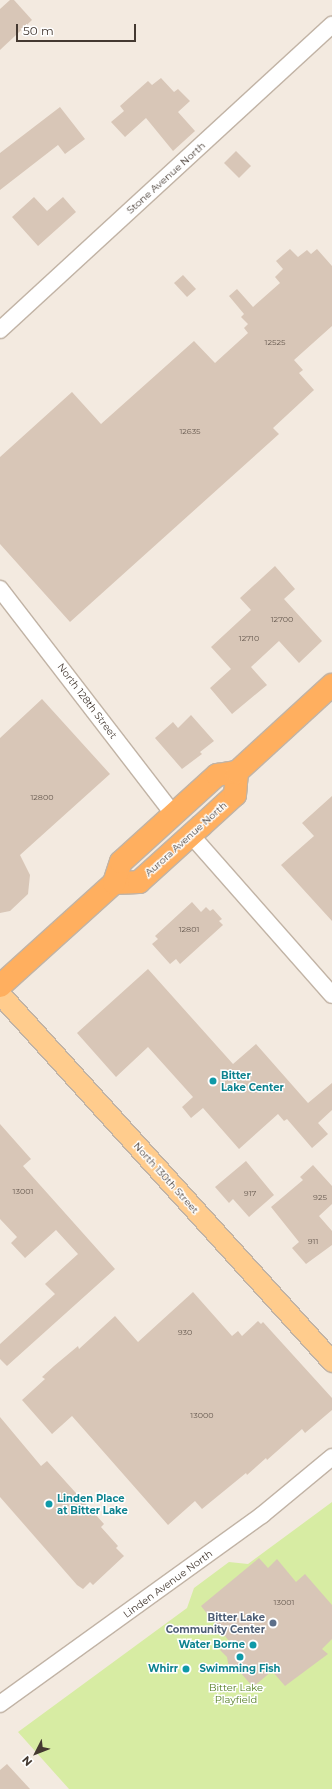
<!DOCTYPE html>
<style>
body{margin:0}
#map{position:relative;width:332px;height:1789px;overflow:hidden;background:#f3eae0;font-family:Montserrat,sans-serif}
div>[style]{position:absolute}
.green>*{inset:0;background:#d7eca3}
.building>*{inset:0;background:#d8c6b7}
.roads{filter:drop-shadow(1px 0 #c1b3a5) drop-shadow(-1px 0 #c1b3a5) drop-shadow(0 1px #c1b3a5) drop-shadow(0 -1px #c1b3a5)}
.minor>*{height:16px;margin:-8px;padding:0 8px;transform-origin:8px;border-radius:8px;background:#fff}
.major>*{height:20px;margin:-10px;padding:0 10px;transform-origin:10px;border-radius:10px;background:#ffcc8d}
.highway>*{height:22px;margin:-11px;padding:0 11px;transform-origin:11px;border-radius:11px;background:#ffaf5f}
.dots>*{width:11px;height:11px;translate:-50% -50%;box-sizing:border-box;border:2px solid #fff;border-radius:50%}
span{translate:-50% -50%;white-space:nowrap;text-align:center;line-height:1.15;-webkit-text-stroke:3px #fff;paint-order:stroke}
.number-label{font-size:8px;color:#695c52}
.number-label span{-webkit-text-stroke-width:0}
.street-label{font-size:10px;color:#443931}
.culture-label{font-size:10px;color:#0d838f;font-weight:700}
.left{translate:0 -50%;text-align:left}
.right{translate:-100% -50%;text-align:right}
.service-label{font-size:10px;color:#4e5e75;font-weight:700}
.park-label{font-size:10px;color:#517b1f}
.north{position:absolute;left:16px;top:1733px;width:40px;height:40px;-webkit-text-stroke:3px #fff;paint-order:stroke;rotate:228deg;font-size:11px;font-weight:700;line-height:16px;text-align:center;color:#443931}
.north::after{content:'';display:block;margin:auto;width:14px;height:18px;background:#443931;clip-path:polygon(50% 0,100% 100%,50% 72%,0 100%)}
.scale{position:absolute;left:16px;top:24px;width:120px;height:18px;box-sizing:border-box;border:2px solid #443931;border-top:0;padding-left:5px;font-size:12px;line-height:14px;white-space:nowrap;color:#443931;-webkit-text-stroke:3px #fff;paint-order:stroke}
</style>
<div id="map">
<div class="green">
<div style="clip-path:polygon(332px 1502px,332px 1789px,69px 1789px,18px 1732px,187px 1608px,194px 1588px,229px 1562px,248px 1564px)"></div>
</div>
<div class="building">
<div style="clip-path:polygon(10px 0,14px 0,32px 20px,0 50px,0 9px)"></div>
<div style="clip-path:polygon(161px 78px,174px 92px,178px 89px,190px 101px,178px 112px,195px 131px,173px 151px,146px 118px,125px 137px,111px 122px,124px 111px,120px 106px,148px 81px,152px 85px)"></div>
<div style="clip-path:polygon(60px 107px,85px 139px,65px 154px,58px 145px,0 190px,0 153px)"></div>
<div style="clip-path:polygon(236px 151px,251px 166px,239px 178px,224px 163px)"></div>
<div style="clip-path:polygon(34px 197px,47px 211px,63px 197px,76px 212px,38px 246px,12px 217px)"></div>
<div style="clip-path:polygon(290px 249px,298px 257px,307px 250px,311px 254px,317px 249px,332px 266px,332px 326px,294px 360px,303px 370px,299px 373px,314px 390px,273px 428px,279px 434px,70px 622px,0 544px,0 457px,72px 392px,101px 424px,194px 341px,215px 363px,248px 333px,244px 328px,248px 324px,241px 317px,244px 314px,229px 296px,237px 289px,253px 307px,280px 283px,275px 277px,283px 269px,276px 261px)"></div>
<div style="clip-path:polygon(183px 275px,196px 289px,187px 297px,174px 283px)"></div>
<div style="clip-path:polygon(275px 566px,295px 589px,284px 599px,322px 641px,299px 663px,279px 641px,251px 667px,267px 685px,232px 714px,210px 688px,231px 669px,211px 647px,251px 610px,240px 598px)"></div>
<div style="clip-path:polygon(42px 699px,110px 774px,20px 855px,30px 875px,28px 894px,10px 911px,0 913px,0 738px)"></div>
<div style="clip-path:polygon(191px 715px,214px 741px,200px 752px,202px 754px,182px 769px,155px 738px,173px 722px,178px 728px)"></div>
<div style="clip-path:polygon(332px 796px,332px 921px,281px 865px,314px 836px,302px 823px)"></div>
<div style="clip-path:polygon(192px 902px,201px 912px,206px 907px,210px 911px,213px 909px,222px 919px,219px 921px,223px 925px,180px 964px,176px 959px,170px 964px,152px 944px,158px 939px,155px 936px)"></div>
<div style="clip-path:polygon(148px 969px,233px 1064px,256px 1044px,308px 1103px,332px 1083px,332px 1110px,318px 1123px,328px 1134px,312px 1148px,287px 1119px,284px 1121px,278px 1114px,239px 1149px,203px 1108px,191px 1118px,182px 1107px,193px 1097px,148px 1047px,116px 1077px,77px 1033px)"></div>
<div style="clip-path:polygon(0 1124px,31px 1159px,23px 1166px,115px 1269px,7px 1366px,0 1359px,0 1344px,55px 1294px,45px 1284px,78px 1254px,56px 1230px,25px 1258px,11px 1243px,17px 1237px,0 1219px)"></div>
<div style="clip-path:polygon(246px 1161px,274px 1195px,249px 1217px,233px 1199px,229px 1203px,215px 1187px)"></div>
<div style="clip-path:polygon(313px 1165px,332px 1186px,332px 1204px,319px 1216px,332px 1231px,332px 1245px,306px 1264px,292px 1248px,299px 1242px,271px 1207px,303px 1180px,300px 1177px)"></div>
<div style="clip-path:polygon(193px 1292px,232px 1336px,238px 1331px,242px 1336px,258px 1321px,261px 1324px,263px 1322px,332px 1398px,332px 1410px,305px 1433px,302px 1429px,267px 1460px,266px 1458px,247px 1475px,246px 1473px,202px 1509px,195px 1501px,168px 1525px,72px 1416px,52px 1434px,22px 1400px,45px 1379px,42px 1377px,54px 1366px,78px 1346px,79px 1349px,115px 1316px,138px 1342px)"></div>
<div style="clip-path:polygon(0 1417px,41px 1466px,47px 1461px,104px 1524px,101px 1527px,118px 1546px,116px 1548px,124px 1556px,93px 1585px,90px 1582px,83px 1589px,77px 1585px,0 1497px)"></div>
<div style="clip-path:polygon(259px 1558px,268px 1568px,277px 1559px,296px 1582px,305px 1574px,332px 1605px,332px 1639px,322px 1649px,328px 1654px,285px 1686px,272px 1671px,253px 1687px,239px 1671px,229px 1668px,227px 1657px,220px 1650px,229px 1641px,201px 1606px)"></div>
<div style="clip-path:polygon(7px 1764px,30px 1789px,0 1789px,0 1770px)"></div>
</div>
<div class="roads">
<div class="minor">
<div style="left:0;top:330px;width:451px;rotate:-42.6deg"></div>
<div style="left:0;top:589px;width:284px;rotate:52.4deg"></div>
<div style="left:191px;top:835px;width:213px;rotate:48.6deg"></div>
<div style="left:0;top:1704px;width:323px;rotate:-35.8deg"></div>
<div style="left:262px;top:1515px;width:91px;rotate:-39.6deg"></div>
</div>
<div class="major">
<div style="left:0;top:994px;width:496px;rotate:47.9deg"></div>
</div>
<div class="highway">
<div style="left:114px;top:883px;width:25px;rotate:-2deg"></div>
<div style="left:139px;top:882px;width:84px;rotate:-42.1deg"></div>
<div style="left:201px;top:826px;width:46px;rotate:-42.4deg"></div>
<div style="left:235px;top:795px;width:23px;rotate:-85deg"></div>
<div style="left:0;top:986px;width:154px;rotate:-42.1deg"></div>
<div style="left:114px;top:883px;width:22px;rotate:-72deg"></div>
<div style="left:121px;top:862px;width:130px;rotate:-42.2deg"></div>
<div style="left:217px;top:775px;width:20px;rotate:-9deg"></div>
<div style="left:237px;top:772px;width:129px;rotate:-42.5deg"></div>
</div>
</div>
<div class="dots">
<div style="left:213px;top:1081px;background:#0f9aa8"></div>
<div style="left:49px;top:1504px;background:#0f9aa8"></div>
<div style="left:273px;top:1623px;background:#5c6f8a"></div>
<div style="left:253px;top:1645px;background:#0f9aa8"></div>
<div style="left:240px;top:1657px;background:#0f9aa8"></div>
<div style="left:186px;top:1669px;background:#0f9aa8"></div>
</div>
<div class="number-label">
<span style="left:275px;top:343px">12525</span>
<span style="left:190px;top:432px">12635</span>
<span style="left:282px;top:620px">12700</span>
<span style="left:249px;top:639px">12710</span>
<span style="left:42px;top:798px">12800</span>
<span style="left:189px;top:930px">12801</span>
<span style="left:23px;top:1192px">13001</span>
<span style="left:250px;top:1194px">917</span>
<span style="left:320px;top:1198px">925</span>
<span style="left:313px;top:1242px">911</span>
<span style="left:185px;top:1333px">930</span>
<span style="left:202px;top:1416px">13000</span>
<span style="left:284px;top:1603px">13001</span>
</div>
<div class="street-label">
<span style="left:166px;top:178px;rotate:-42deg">Stone Avenue North</span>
<span style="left:87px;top:701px;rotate:53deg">North 128th Street</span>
<span style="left:186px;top:839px;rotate:-42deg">Aurora Avenue North</span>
<span style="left:166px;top:1178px;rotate:48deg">North 130th Street</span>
<span style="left:168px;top:1584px;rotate:-36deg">Linden Avenue North</span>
</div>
<div class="culture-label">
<span class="left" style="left:221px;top:1081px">Bitter<br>Lake Center</span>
<span class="left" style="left:57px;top:1504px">Linden Place<br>at Bitter Lake</span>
<span class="right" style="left:245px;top:1645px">Water Borne</span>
<span class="right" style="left:178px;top:1669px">Whirr</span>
<span style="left:240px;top:1669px">Swimming Fish</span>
</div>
<div class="service-label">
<span class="right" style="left:265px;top:1623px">Bitter Lake<br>Community Center</span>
</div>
<div class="park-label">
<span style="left:236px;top:1693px">Bitter Lake<br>Playfield</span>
</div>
<div class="north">N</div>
<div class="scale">50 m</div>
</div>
